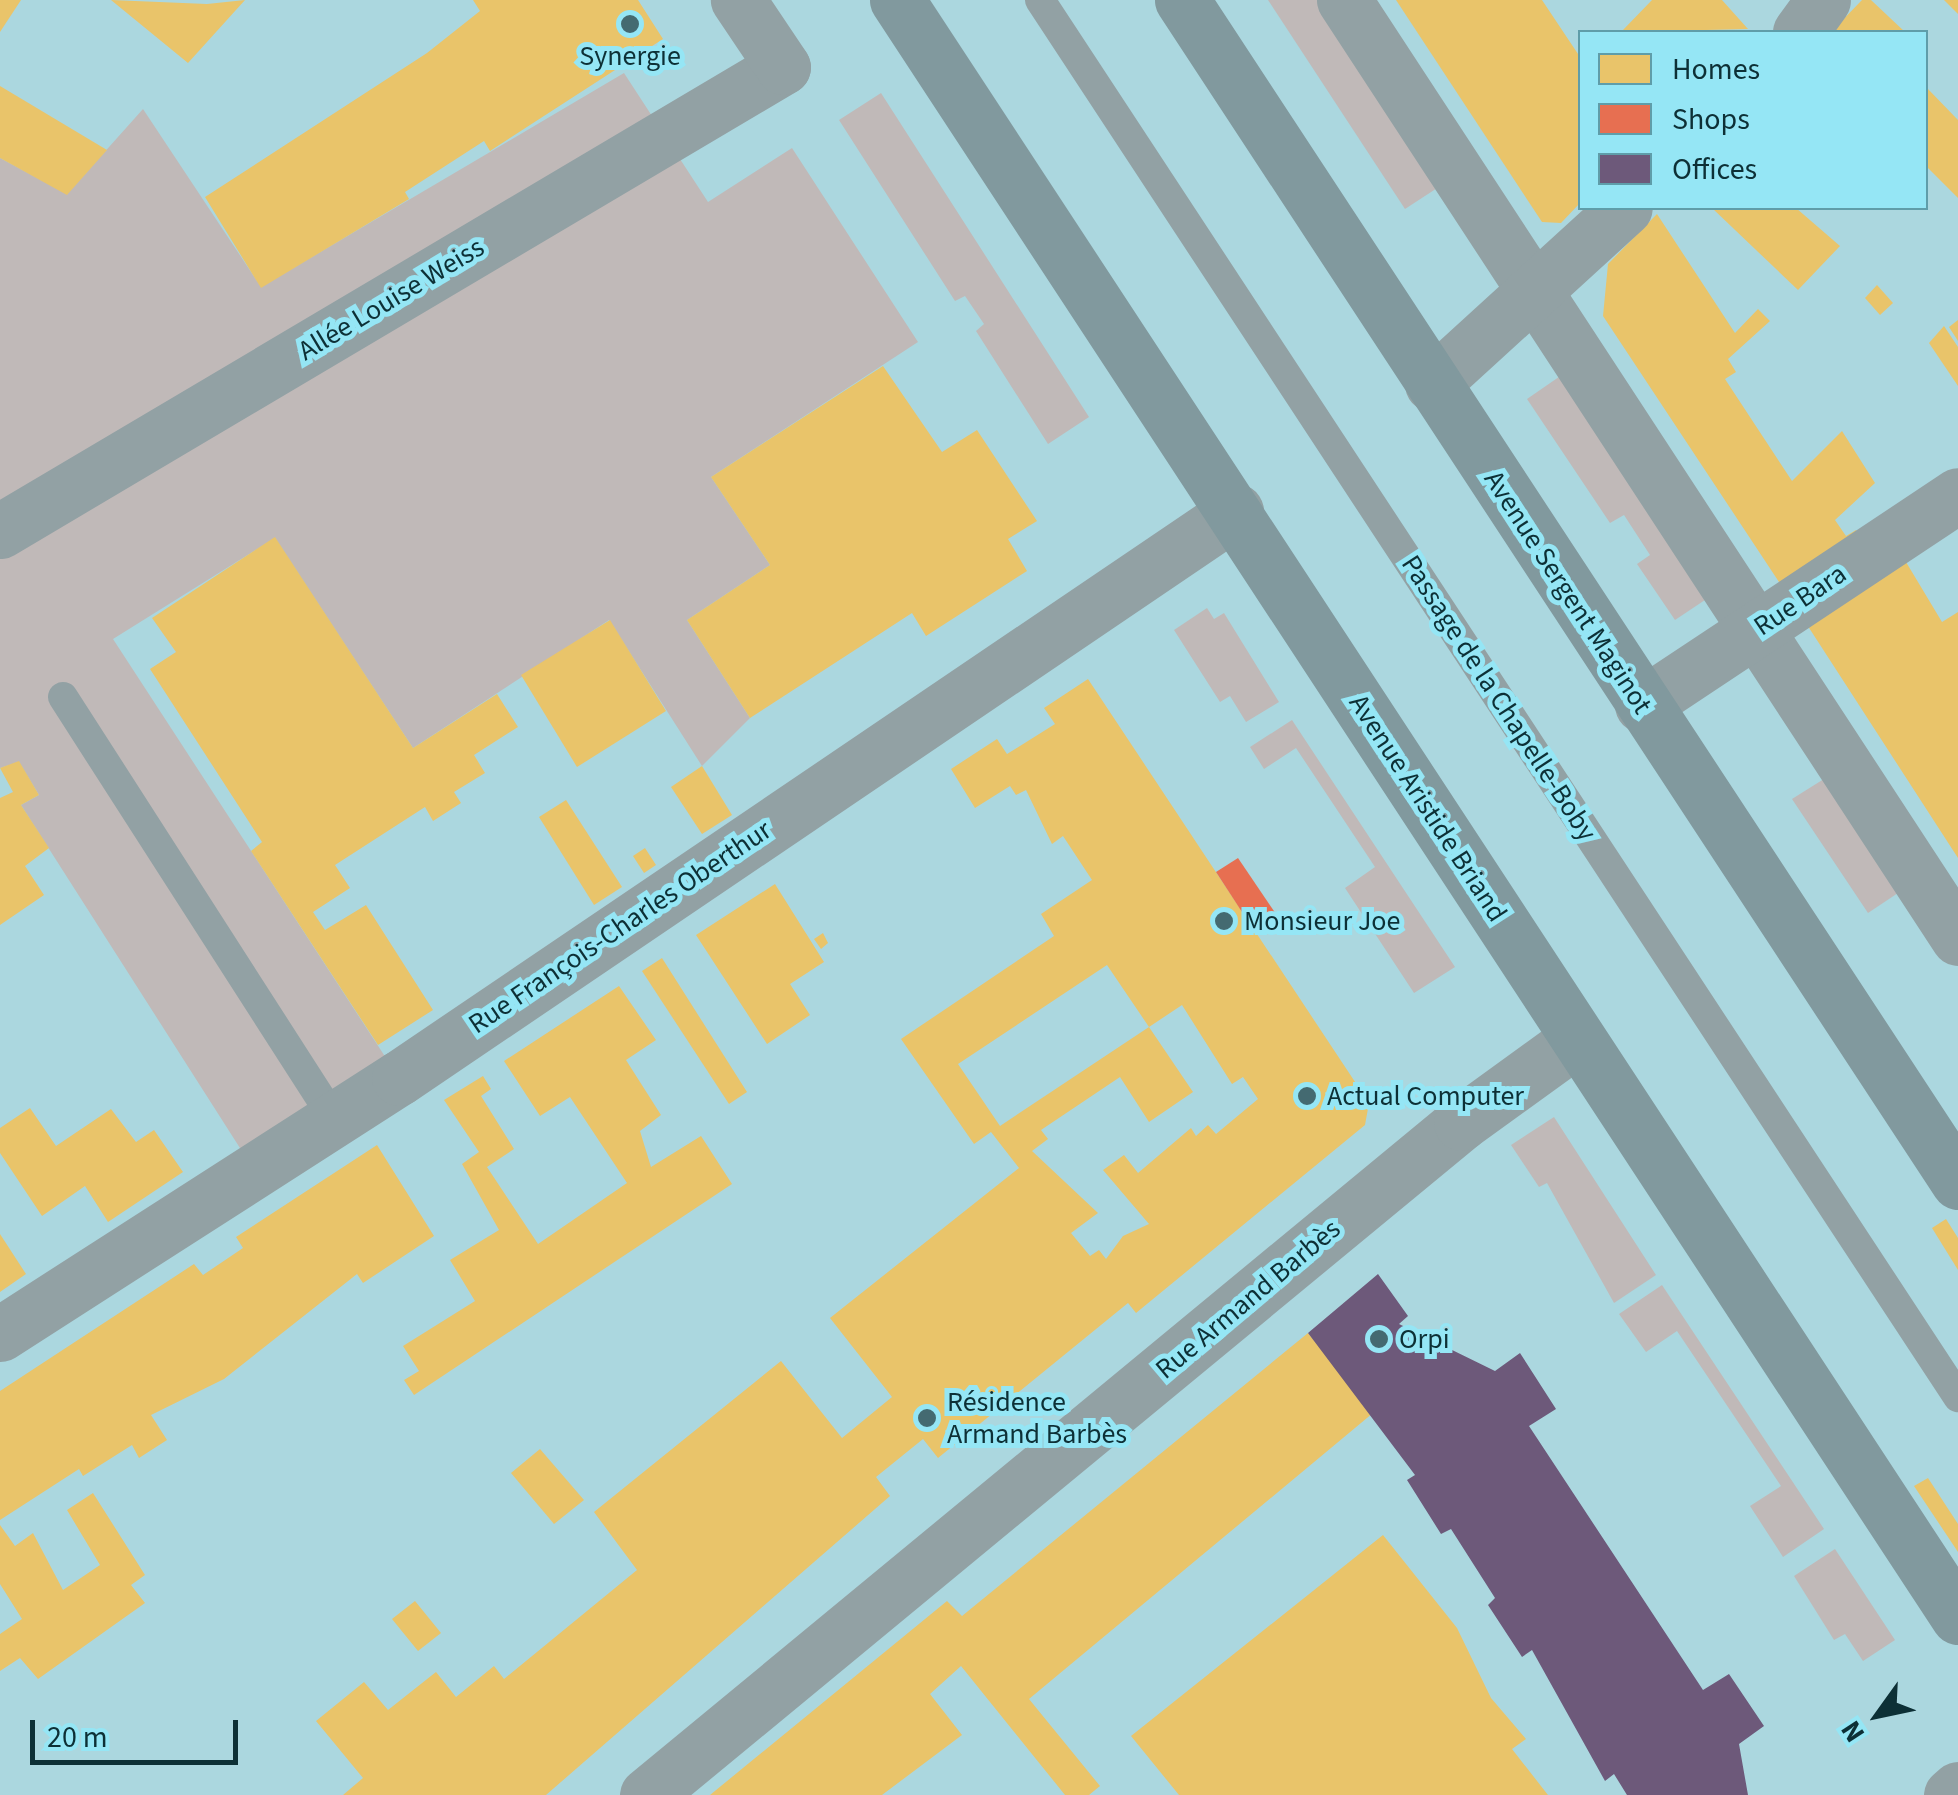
<!DOCTYPE html>
<meta charset="utf-8">
<style>
body{margin:0}
#map{position:relative;width:1958px;height:1795px;overflow:hidden;background:#abd7df;font-family:"Source Sans 3",sans-serif}
div>[style]{position:absolute}
.green>*{inset:0;background:#c0b9b8}
.homes>*{inset:0;background:#e9c46a}
.shops>*{inset:0;background:#e76f51}
.offices>*{inset:0;background:#6d597a}
.lane>*{height:30px;margin:-15px;padding:0 15px;transform-origin:15px;border-radius:15px;background:#92a1a4}
.street>*{height:55px;margin:-27.5px;padding:0 27.5px;transform-origin:27.5px;border-radius:27.5px;background:#92a1a4}
.primary>*{height:55px;margin:-27.5px;padding:0 27.5px;transform-origin:27.5px;border-radius:27.5px;background:#81999e}
.dots>*{width:28px;height:28px;translate:-50% -50%;box-sizing:border-box;border:5px solid #95e6f5;border-radius:50%}
span{translate:-50% -50%;white-space:nowrap;text-align:center;line-height:1.15;-webkit-text-stroke:10px #95e6f5;paint-order:stroke}
.poi-label{font-size:28px;color:#0d3036}
.left{translate:0 -50%;text-align:left}
.street-label{font-size:28px;color:#0d3036}
.legend{position:absolute;left:1578px;top:30px;width:350px;height:180px;box-sizing:border-box;background:#95e6f5;border:2px solid #5f9da9;margin:0;padding:12px 18px;list-style:none;font-size:30px;color:#0d3036}
.legend li{display:flex;align-items:center;gap:20px;height:50px}
.legend b{width:50px;border:2px solid #5f9da9}
.north{position:absolute;left:1828px;top:1665px;width:100px;height:100px;-webkit-text-stroke:8px #95e6f5;paint-order:stroke;rotate:237deg;font-size:28px;font-weight:700;line-height:40px;text-align:center;color:#0d3036}
.north::after{content:'';display:block;margin:auto;width:35px;height:45px;background:#0d3036;clip-path:polygon(50% 0,100% 100%,50% 72%,0 100%)}
.scale{position:absolute;left:30px;top:1720px;width:208px;height:45px;box-sizing:border-box;border:5px solid #0d3036;border-top:0;padding-left:12px;font-size:30px;line-height:35px;white-space:nowrap;color:#0d3036;-webkit-text-stroke:8px #95e6f5;paint-order:stroke}
</style>
<div id="map">
<div class="green">
<div style="clip-path:polygon(1268px 0,1330px 0,1448px 181px,1405px 209px)"></div>
<div style="clip-path:polygon(624px 73px,708px 202px,792px 148px,918px 342px,711px 477px,770px 565px,687px 620px,750px 718px,702px 766px,609px 620px,413px 748px,275px 538px,113px 639px,399px 1078px,254px 1170px,21px 805px,39px 795px,19px 762px,0 768px,0 158px,67px 194px,143px 109px,261px 287px)"></div>
<div style="clip-path:polygon(881px 93px,1089px 417px,1048px 444px,976px 331px,984px 324px,965px 296px,955px 301px,839px 120px)"></div>
<div style="clip-path:polygon(1569px 370px,1717px 592px,1675px 620px,1637px 564px,1650px 555px,1624px 515px,1610px 523px,1527px 399px)"></div>
<div style="clip-path:polygon(1207px 608px,1214px 619px,1224px 613px,1279px 702px,1246px 722px,1230px 696px,1220px 702px,1174px 630px)"></div>
<div style="clip-path:polygon(1292px 720px,1455px 967px,1414px 993px,1345px 888px,1375px 867px,1296px 748px,1264px 769px,1250px 747px)"></div>
<div style="clip-path:polygon(1835px 772px,1910px 885px,1868px 913px,1792px 799px)"></div>
<div style="clip-path:polygon(1554px 1117px,1656px 1275px,1614px 1303px,1547px 1183px,1539px 1187px,1511px 1145px)"></div>
<div style="clip-path:polygon(1662px 1285px,1824px 1529px,1783px 1557px,1750px 1506px,1781px 1486px,1677px 1331px,1646px 1352px,1619px 1314px)"></div>
<div style="clip-path:polygon(1835px 1549px,1895px 1640px,1863px 1661px,1845px 1634px,1834px 1640px,1794px 1576px)"></div>
</div>
<div class="homes">
<div style="clip-path:polygon(0 0,21px 0,0 32px)"></div>
<div style="clip-path:polygon(111px 0,207px 4px,245px 0,188px 63px)"></div>
<div style="clip-path:polygon(473px 0,638px 0,663px 39px,490px 151px,484px 141px,405px 192px,409px 199px,261px 288px,205px 197px,427px 53px,480px 11px)"></div>
<div style="clip-path:polygon(1396px 0,1542px 0,1580px 57px,1580px 203px,1561px 223px,1542px 222px)"></div>
<div style="clip-path:polygon(1652px 0,1722px 0,1748px 29px,1621px 32px)"></div>
<div style="clip-path:polygon(1862px 0,1871px 0,1905px 32px,1831px 32px)"></div>
<div style="clip-path:polygon(1944px 0,1958px 0,1958px 14px)"></div>
<div style="clip-path:polygon(0 86px,107px 150px,67px 195px,0 158px)"></div>
<div style="clip-path:polygon(1926px 87px,1958px 120px,1958px 198px,1926px 166px)"></div>
<div style="clip-path:polygon(1712px 208px,1796px 208px,1840px 246px,1798px 290px)"></div>
<div style="clip-path:polygon(1657px 214px,1735px 333px,1758px 309px,1770px 321px,1728px 359px,1736px 372px,1725px 379px,1792px 481px,1842px 431px,1875px 483px,1835px 520px,1846px 536px,1856px 530px,1863px 541px,1785px 591px,1603px 316px,1608px 264px)"></div>
<div style="clip-path:polygon(1877px 285px,1893px 303px,1880px 315px,1865px 298px)"></div>
<div style="clip-path:polygon(1958px 320px,1958px 341px,1949px 327px)"></div>
<div style="clip-path:polygon(1944px 326px,1958px 347px,1958px 386px,1929px 343px)"></div>
<div style="clip-path:polygon(883px 366px,942px 452px,977px 430px,1037px 521px,1008px 539px,1027px 571px,926px 636px,912px 613px,750px 718px,687px 620px,770px 565px,711px 477px)"></div>
<div style="clip-path:polygon(275px 537px,413px 748px,497px 694px,518px 727px,474px 755px,485px 773px,454px 792px,461px 803px,433px 821px,425px 807px,335px 865px,350px 888px,313px 912px,325px 930px,366px 905px,433px 1010px,378px 1045px,251px 851px,262px 842px,150px 669px,176px 652px,152px 618px)"></div>
<div style="clip-path:polygon(1900px 552px,1942px 622px,1958px 612px,1958px 858px,1802px 617px)"></div>
<div style="clip-path:polygon(610px 620px,666px 711px,577px 767px,521px 675px)"></div>
<div style="clip-path:polygon(evenodd,1088px 679px,1369px 1103px,1365px 1125px,1136px 1313px,1128px 1303px,938px 1458px,923px 1439px,876px 1477px,890px 1496px,546px 1795px,343px 1795px,363px 1778px,316px 1721px,364px 1682px,388px 1710px,436px 1672px,456px 1697px,494px 1666px,504px 1679px,637px 1570px,594px 1512px,781px 1361px,842px 1438px,892px 1397px,830px 1318px,1019px 1168px,991px 1132px,974px 1144px,901px 1039px,1054px 936px,1041px 914px,1092px 880px,1063px 836px,1052px 844px,1026px 790px,1016px 795px,1010px 786px,975px 808px,951px 769px,997px 739px,1007px 754px,1055px 724px,1044px 708px,1088px 679px,1107px 965px,1149px 1027px,1182px 1005px,1232px 1084px,1243px 1077px,1258px 1099px,1216px 1134px,1208px 1125px,1196px 1136px,1191px 1128px,1138px 1173px,1124px 1155px,1103px 1170px,1149px 1224px,1123px 1236px,1106px 1259px,1099px 1250px,1090px 1256px,1071px 1233px,1098px 1213px,1032px 1151px,1048px 1139px,1041px 1130px,1120px 1077px,1149px 1122px,1193px 1092px,1149px 1027px,1000px 1126px,958px 1064px,1107px 965px)"></div>
<div style="clip-path:polygon(19px 761px,39px 795px,21px 805px,49px 848px,25px 866px,44px 895px,0 925px,0 798px,13px 792px,0 768px)"></div>
<div style="clip-path:polygon(702px 766px,732px 815px,702px 834px,671px 787px)"></div>
<div style="clip-path:polygon(566px 800px,622px 887px,594px 905px,539px 817px)"></div>
<div style="clip-path:polygon(645px 848px,656px 865px,644px 873px,633px 856px)"></div>
<div style="clip-path:polygon(775px 884px,824px 962px,790px 984px,810px 1015px,767px 1044px,696px 935px)"></div>
<div style="clip-path:polygon(823px 933px,828px 943px,821px 949px,814px 939px)"></div>
<div style="clip-path:polygon(662px 958px,747px 1092px,729px 1104px,642px 971px)"></div>
<div style="clip-path:polygon(619px 986px,656px 1040px,626px 1060px,661px 1115px,640px 1131px,651px 1167px,701px 1136px,732px 1184px,414px 1395px,404px 1380px,419px 1371px,403px 1346px,475px 1301px,450px 1260px,499px 1230px,462px 1164px,479px 1152px,444px 1100px,483px 1076px,491px 1089px,481px 1096px,514px 1149px,487px 1167px,538px 1244px,627px 1183px,570px 1097px,540px 1116px,504px 1061px)"></div>
<div style="clip-path:polygon(30px 1108px,56px 1146px,111px 1109px,136px 1142px,154px 1130px,183px 1172px,108px 1222px,85px 1186px,42px 1216px,0 1153px,0 1128px)"></div>
<div style="clip-path:polygon(377px 1145px,434px 1236px,363px 1283px,357px 1274px,224px 1379px,151px 1415px,167px 1440px,139px 1458px,132px 1445px,83px 1476px,79px 1469px,0 1520px,0 1391px,194px 1264px,203px 1275px,243px 1248px,236px 1237px)"></div>
<div style="clip-path:polygon(1946px 1219px,1958px 1238px,1958px 1270px,1932px 1228px)"></div>
<div style="clip-path:polygon(0 1234px,26px 1274px,0 1292px)"></div>
<div style="clip-path:polygon(1308px 1333px,1373px 1413px,1029px 1699px,1100px 1786px,1089px 1795px,1065px 1795px,961px 1666px,930px 1694px,962px 1735px,882px 1795px,710px 1795px,947px 1601px,962px 1616px)"></div>
<div style="clip-path:polygon(540px 1449px,584px 1500px,554px 1524px,511px 1473px)"></div>
<div style="clip-path:polygon(1928px 1478px,1958px 1524px,1958px 1552px,1914px 1486px)"></div>
<div style="clip-path:polygon(93px 1493px,145px 1575px,131px 1585px,145px 1603px,38px 1679px,20px 1658px,0 1671px,0 1634px,22px 1619px,0 1584px,0 1525px,15px 1546px,33px 1533px,63px 1590px,100px 1565px,67px 1510px)"></div>
<div style="clip-path:polygon(1383px 1535px,1457px 1628px,1491px 1698px,1526px 1739px,1512px 1749px,1548px 1795px,1179px 1795px,1131px 1736px)"></div>
<div style="clip-path:polygon(415px 1601px,441px 1633px,418px 1651px,392px 1619px)"></div>
</div>
<div class="shops">
<div style="clip-path:polygon(1238px 858px,1278px 917px,1255px 932px,1216px 872px)"></div>
</div>
<div class="offices">
<div style="clip-path:polygon(1378px 1274px,1408px 1316px,1399px 1324px,1495px 1371px,1520px 1353px,1556px 1409px,1529px 1426px,1703px 1690px,1729px 1674px,1764px 1726px,1739px 1744px,1748px 1795px,1627px 1795px,1614px 1774px,1605px 1781px,1532px 1650px,1522px 1657px,1488px 1605px,1495px 1598px,1451px 1529px,1441px 1534px,1407px 1480px,1415px 1475px,1308px 1333px)"></div>
</div>
<div class="lane">
<div style="left:1040px;top:0;width:1672px;rotate:56.69deg"></div>
<div style="left:63px;top:697px;width:502px;rotate:57.29deg"></div>
</div>
<div class="street">
<div style="left:1344px;top:0;width:1121px;rotate:56.79deg"></div>
<div style="left:1800px;top:32px;width:39px;rotate:-54deg"></div>
<div style="left:1432px;top:384px;width:261px;rotate:-42.4deg"></div>
<div style="left:0;top:531px;width:910px;rotate:-30.65deg"></div>
<div style="left:783px;top:67px;width:81px;rotate:-123.9deg"></div>
<div style="left:1642px;top:705px;width:379px;rotate:-33.6deg"></div>
<div style="left:0;top:1334px;width:474px;rotate:-32.7deg"></div>
<div style="left:399px;top:1078px;width:1011px;rotate:-34.11deg"></div>
<div style="left:647px;top:1795px;width:1056px;rotate:-39.54deg"></div>
<div style="left:1461px;top:1123px;width:143px;rotate:-35.9deg"></div>
<div style="left:1951px;top:1795px;width:9px;rotate:-41deg"></div>
</div>
<div class="primary">
<div style="left:897px;top:0;width:1934px;rotate:56.73deg"></div>
<div style="left:1182px;top:0;width:1414px;rotate:56.71deg"></div>
</div>
<div class="dots">
<div style="left:630px;top:24px;background:#446a71"></div>
<div style="left:1224px;top:921px;background:#446a71"></div>
<div style="left:1307px;top:1096px;background:#446a71"></div>
<div style="left:1379px;top:1339px;background:#446a71"></div>
<div style="left:927px;top:1418px;background:#446a71"></div>
</div>
<div class="poi-label">
<span style="left:630px;top:56px">Synergie</span>
<span class="left" style="left:1244px;top:921px">Monsieur Joe</span>
<span class="left" style="left:1327px;top:1096px">Actual Computer</span>
<span class="left" style="left:1399px;top:1339px">Orpi</span>
<span class="left" style="left:947px;top:1418px">Résidence<br>Armand Barbès</span>
</div>
<div class="street-label">
<span style="left:391px;top:299px;rotate:-31deg">Allée Louise Weiss</span>
<span style="left:1568px;top:592px;rotate:57deg">Avenue Sergent Maginot</span>
<span style="left:1800px;top:600px;rotate:-34deg">Rue Bara</span>
<span style="left:1499px;top:698px;rotate:57deg">Passage de la Chapelle-Boby</span>
<span style="left:1428px;top:808px;rotate:57deg">Avenue Aristide Briand</span>
<span style="left:620px;top:927px;rotate:-34deg">Rue François-Charles Oberthur</span>
<span style="left:1248px;top:1299px;rotate:-40deg">Rue Armand Barbès</span>
</div>
<ul class="legend">
<li><b style="height:28px;background:#e9c46a"></b>Homes</li>
<li><b style="height:28px;background:#e76f51"></b>Shops</li>
<li><b style="height:28px;background:#6d597a"></b>Offices</li>
</ul>
<div class="north">N</div>
<div class="scale">20 m</div>
</div>
